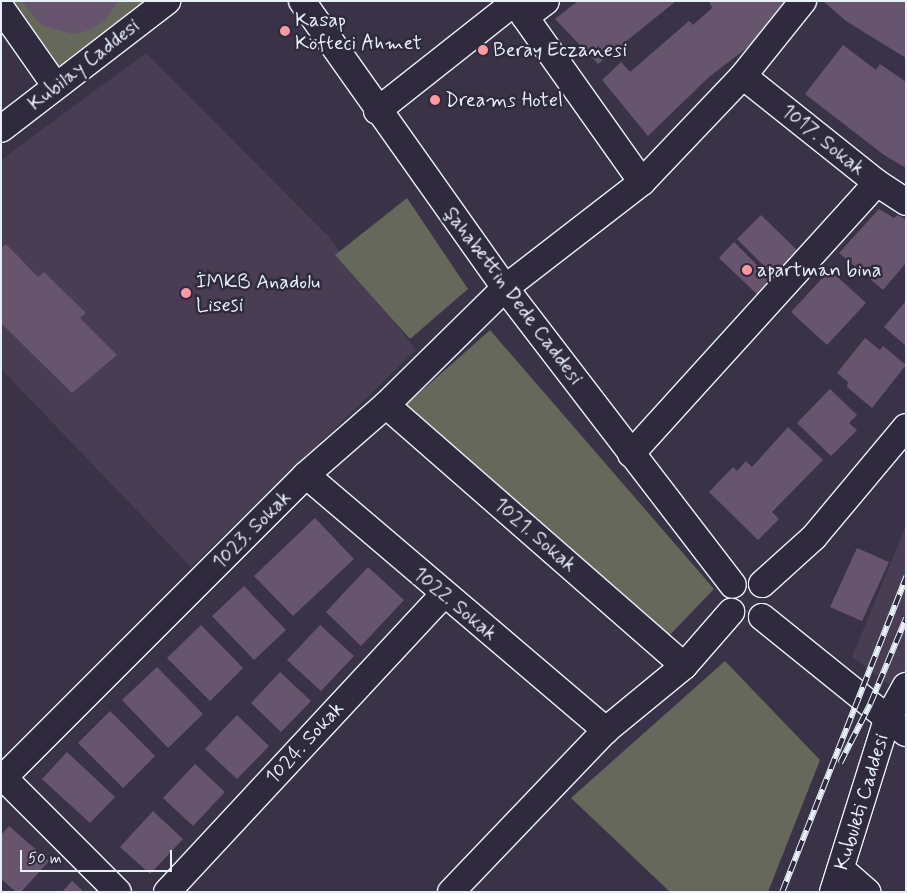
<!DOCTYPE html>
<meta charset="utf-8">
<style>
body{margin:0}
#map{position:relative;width:907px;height:893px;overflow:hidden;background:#3a3347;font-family:Mynerve,sans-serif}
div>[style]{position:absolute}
.built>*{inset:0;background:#483d53}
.green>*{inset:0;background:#65685a}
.building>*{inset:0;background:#67556e}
.roads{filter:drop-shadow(1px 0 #e8f1f8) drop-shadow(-1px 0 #e8f1f8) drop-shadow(0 1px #e8f1f8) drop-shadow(0 -1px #e8f1f8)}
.minor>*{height:26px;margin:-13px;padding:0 13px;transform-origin:13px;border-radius:13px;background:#2f2a3d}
.rail>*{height:5.5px;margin-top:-2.75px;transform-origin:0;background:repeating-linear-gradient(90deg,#2f2a3d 0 11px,#e8f1f8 0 22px);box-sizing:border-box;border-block:1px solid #e8f1f8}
.dots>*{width:14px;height:14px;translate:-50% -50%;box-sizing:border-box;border:2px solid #2f2a3d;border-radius:50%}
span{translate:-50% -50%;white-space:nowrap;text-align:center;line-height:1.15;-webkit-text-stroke:5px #2f2a3d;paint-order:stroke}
.poi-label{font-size:20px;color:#e8f1f8}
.left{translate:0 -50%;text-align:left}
.street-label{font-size:20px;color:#e8f1f8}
.frame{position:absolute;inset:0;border:2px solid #e8f1f8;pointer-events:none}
.scale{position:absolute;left:20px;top:850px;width:152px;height:22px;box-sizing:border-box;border:2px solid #e8f1f8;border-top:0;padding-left:6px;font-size:15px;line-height:18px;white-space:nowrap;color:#e8f1f8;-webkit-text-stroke:4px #2f2a3d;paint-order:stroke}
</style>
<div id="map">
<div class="built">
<div style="clip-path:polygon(146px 53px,328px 236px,416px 350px,191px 567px,1px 369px,1px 160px)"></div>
<div style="clip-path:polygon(906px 526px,906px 677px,899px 692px,852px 657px)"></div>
</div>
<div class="green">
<div style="clip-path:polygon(1px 1px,167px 1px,55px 85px)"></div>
<div style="clip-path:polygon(407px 198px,468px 289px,410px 339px,335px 255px)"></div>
<div style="clip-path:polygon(490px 330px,714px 589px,665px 640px,400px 410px)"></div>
<div style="clip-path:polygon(725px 661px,820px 760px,768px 892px,670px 892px,571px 798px)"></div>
</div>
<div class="building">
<div style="clip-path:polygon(21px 1px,118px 1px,105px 21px,90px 30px,74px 34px,42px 26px)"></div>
<div style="clip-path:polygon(578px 1px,676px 1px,598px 64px,555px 19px)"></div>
<div style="clip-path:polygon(709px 1px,788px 1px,769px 31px,709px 77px,648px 136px,602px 80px,621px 62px,630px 72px,689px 21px,693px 25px,712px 8px)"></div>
<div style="clip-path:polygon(823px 1px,906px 1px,906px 58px,846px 21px)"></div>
<div style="clip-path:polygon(843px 45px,876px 70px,880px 64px,906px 82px,906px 168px,884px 155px,805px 94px)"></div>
<div style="clip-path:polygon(879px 209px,894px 218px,898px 215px,906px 220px,906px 263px,883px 290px,839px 253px)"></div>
<div style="clip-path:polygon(761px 215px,800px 253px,779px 281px,737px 239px)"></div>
<div style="clip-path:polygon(734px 242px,775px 283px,762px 299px,719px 258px)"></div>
<div style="clip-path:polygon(6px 244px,38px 277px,44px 272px,86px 313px,80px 318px,117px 355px,72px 393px,1px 323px,1px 248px)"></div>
<div style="clip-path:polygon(830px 270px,866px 303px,827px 345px,791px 312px)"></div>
<div style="clip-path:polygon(906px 301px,906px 346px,884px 327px)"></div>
<div style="clip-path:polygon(865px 338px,880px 350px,883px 346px,906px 365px,872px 408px,847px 387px,848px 382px,837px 373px)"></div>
<div style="clip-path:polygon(830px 389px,857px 415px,849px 423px,857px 430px,831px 456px,797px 423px)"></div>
<div style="clip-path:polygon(788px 427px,823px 460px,772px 512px,779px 519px,758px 540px,709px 492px,733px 467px,737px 471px,746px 461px,752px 467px)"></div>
<div style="clip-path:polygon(315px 518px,354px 559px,293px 616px,254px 576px)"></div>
<div style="clip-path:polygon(857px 548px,889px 562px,862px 621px,830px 607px)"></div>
<div style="clip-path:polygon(368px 567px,404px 600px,361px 646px,326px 612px)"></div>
<div style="clip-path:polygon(244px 586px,286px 630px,254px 660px,212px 616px)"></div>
<div style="clip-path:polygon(201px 625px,243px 668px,210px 701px,167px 658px)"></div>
<div style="clip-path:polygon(320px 625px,354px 656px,321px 691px,287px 660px)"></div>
<div style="clip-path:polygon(157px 667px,203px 714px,168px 748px,122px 700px)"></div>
<div style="clip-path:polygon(280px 672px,311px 701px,281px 732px,251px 703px)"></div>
<div style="clip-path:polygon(110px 711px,155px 756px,123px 788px,78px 743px)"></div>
<div style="clip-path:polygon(237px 715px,269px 746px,237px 779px,205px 749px)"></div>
<div style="clip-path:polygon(67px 752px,115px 797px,90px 823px,42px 779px)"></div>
<div style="clip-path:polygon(195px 764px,225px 792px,193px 826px,163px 798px)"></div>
<div style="clip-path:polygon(153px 811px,183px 839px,150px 874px,120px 847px)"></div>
<div style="clip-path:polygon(9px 826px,49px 861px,21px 892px,16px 892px,1px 879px,1px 835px)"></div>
<div style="clip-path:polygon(72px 881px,84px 892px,62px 892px)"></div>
</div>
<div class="roads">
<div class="minor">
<div style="left:302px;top:1px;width:352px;rotate:54.7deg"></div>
<div style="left:505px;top:288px;width:374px;rotate:52.5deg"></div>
<div style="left:1px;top:8px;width:94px;rotate:55deg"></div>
<div style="left:525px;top:17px;width:202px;rotate:54.7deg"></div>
<div style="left:743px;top:76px;width:171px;rotate:38.6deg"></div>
<div style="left:877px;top:183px;width:35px;rotate:33deg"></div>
<div style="left:377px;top:111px;width:176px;rotate:-38.3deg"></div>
<div style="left:515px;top:2px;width:18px;rotate:56deg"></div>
<div style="left:525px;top:17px;width:26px;rotate:-37deg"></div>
<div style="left:1px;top:129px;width:210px;rotate:-37.6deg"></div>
<div style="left:386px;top:405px;width:396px;rotate:41.2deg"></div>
<div style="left:631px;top:454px;width:366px;rotate:-47.8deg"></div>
<div style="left:306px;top:475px;width:394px;rotate:40.4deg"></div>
<div style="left:762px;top:584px;width:70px;rotate:-42.1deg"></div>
<div style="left:814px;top:537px;width:143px;rotate:-50.1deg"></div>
<div style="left:762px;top:617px;width:185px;rotate:38.9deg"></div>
<div style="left:1px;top:775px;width:165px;rotate:45deg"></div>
<div style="left:1px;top:780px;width:431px;rotate:-45deg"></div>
<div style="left:306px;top:475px;width:106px;rotate:-41.2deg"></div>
<div style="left:386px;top:405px;width:167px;rotate:-44.5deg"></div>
<div style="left:505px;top:288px;width:173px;rotate:-37.7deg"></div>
<div style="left:642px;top:182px;width:146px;rotate:-46.4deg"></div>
<div style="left:743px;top:76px;width:96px;rotate:-51.3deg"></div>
<div style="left:841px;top:869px;width:35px;rotate:41deg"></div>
<div style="left:167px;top:892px;width:405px;rotate:-47.1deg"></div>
<div style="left:451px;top:892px;width:224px;rotate:-46.3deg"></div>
<div style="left:606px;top:730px;width:101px;rotate:-39.4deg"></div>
<div style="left:684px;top:666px;width:72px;rotate:-49deg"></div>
<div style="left:833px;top:892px;width:180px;rotate:-72.6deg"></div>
<div style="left:887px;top:720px;width:39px;rotate:-61deg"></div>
</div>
</div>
<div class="rail">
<div style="left:840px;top:763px;width:66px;rotate:-63deg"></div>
<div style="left:870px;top:704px;width:93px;rotate:-67.3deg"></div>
<div style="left:782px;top:892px;width:339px;rotate:-68.5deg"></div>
</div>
<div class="dots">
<div style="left:285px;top:31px;background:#ff9aa2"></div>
<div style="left:483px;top:50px;background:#ff9aa2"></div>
<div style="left:435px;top:100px;background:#ff9aa2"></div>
<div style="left:747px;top:270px;background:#ff9aa2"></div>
<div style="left:186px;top:293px;background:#ff9aa2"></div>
</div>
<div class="poi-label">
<span class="left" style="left:295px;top:32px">Kasap<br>Köfteci Ahmet</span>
<span class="left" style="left:493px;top:50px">Beray Eczanesi</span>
<span class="left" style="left:445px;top:100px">Dreams Hotel</span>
<span class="left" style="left:757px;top:270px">apartman bina</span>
<span class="left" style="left:196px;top:294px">İMKB Anadolu<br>Lisesi</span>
</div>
<div class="street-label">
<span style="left:84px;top:65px;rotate:-38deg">Kubilay Caddesi</span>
<span style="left:823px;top:140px;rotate:39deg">1017. Sokak</span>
<span style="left:513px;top:296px;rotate:53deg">Şahabettin Dede Caddesi</span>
<span style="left:252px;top:530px;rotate:-45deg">1023. Sokak</span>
<span style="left:535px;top:535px;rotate:41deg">1021. Sokak</span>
<span style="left:455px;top:604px;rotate:40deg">1022. Sokak</span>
<span style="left:305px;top:743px;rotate:-47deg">1024. Sokak</span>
<span style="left:862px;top:802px;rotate:-73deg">Kubuleti Caddesi</span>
</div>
<div class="frame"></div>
<div class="scale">50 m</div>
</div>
